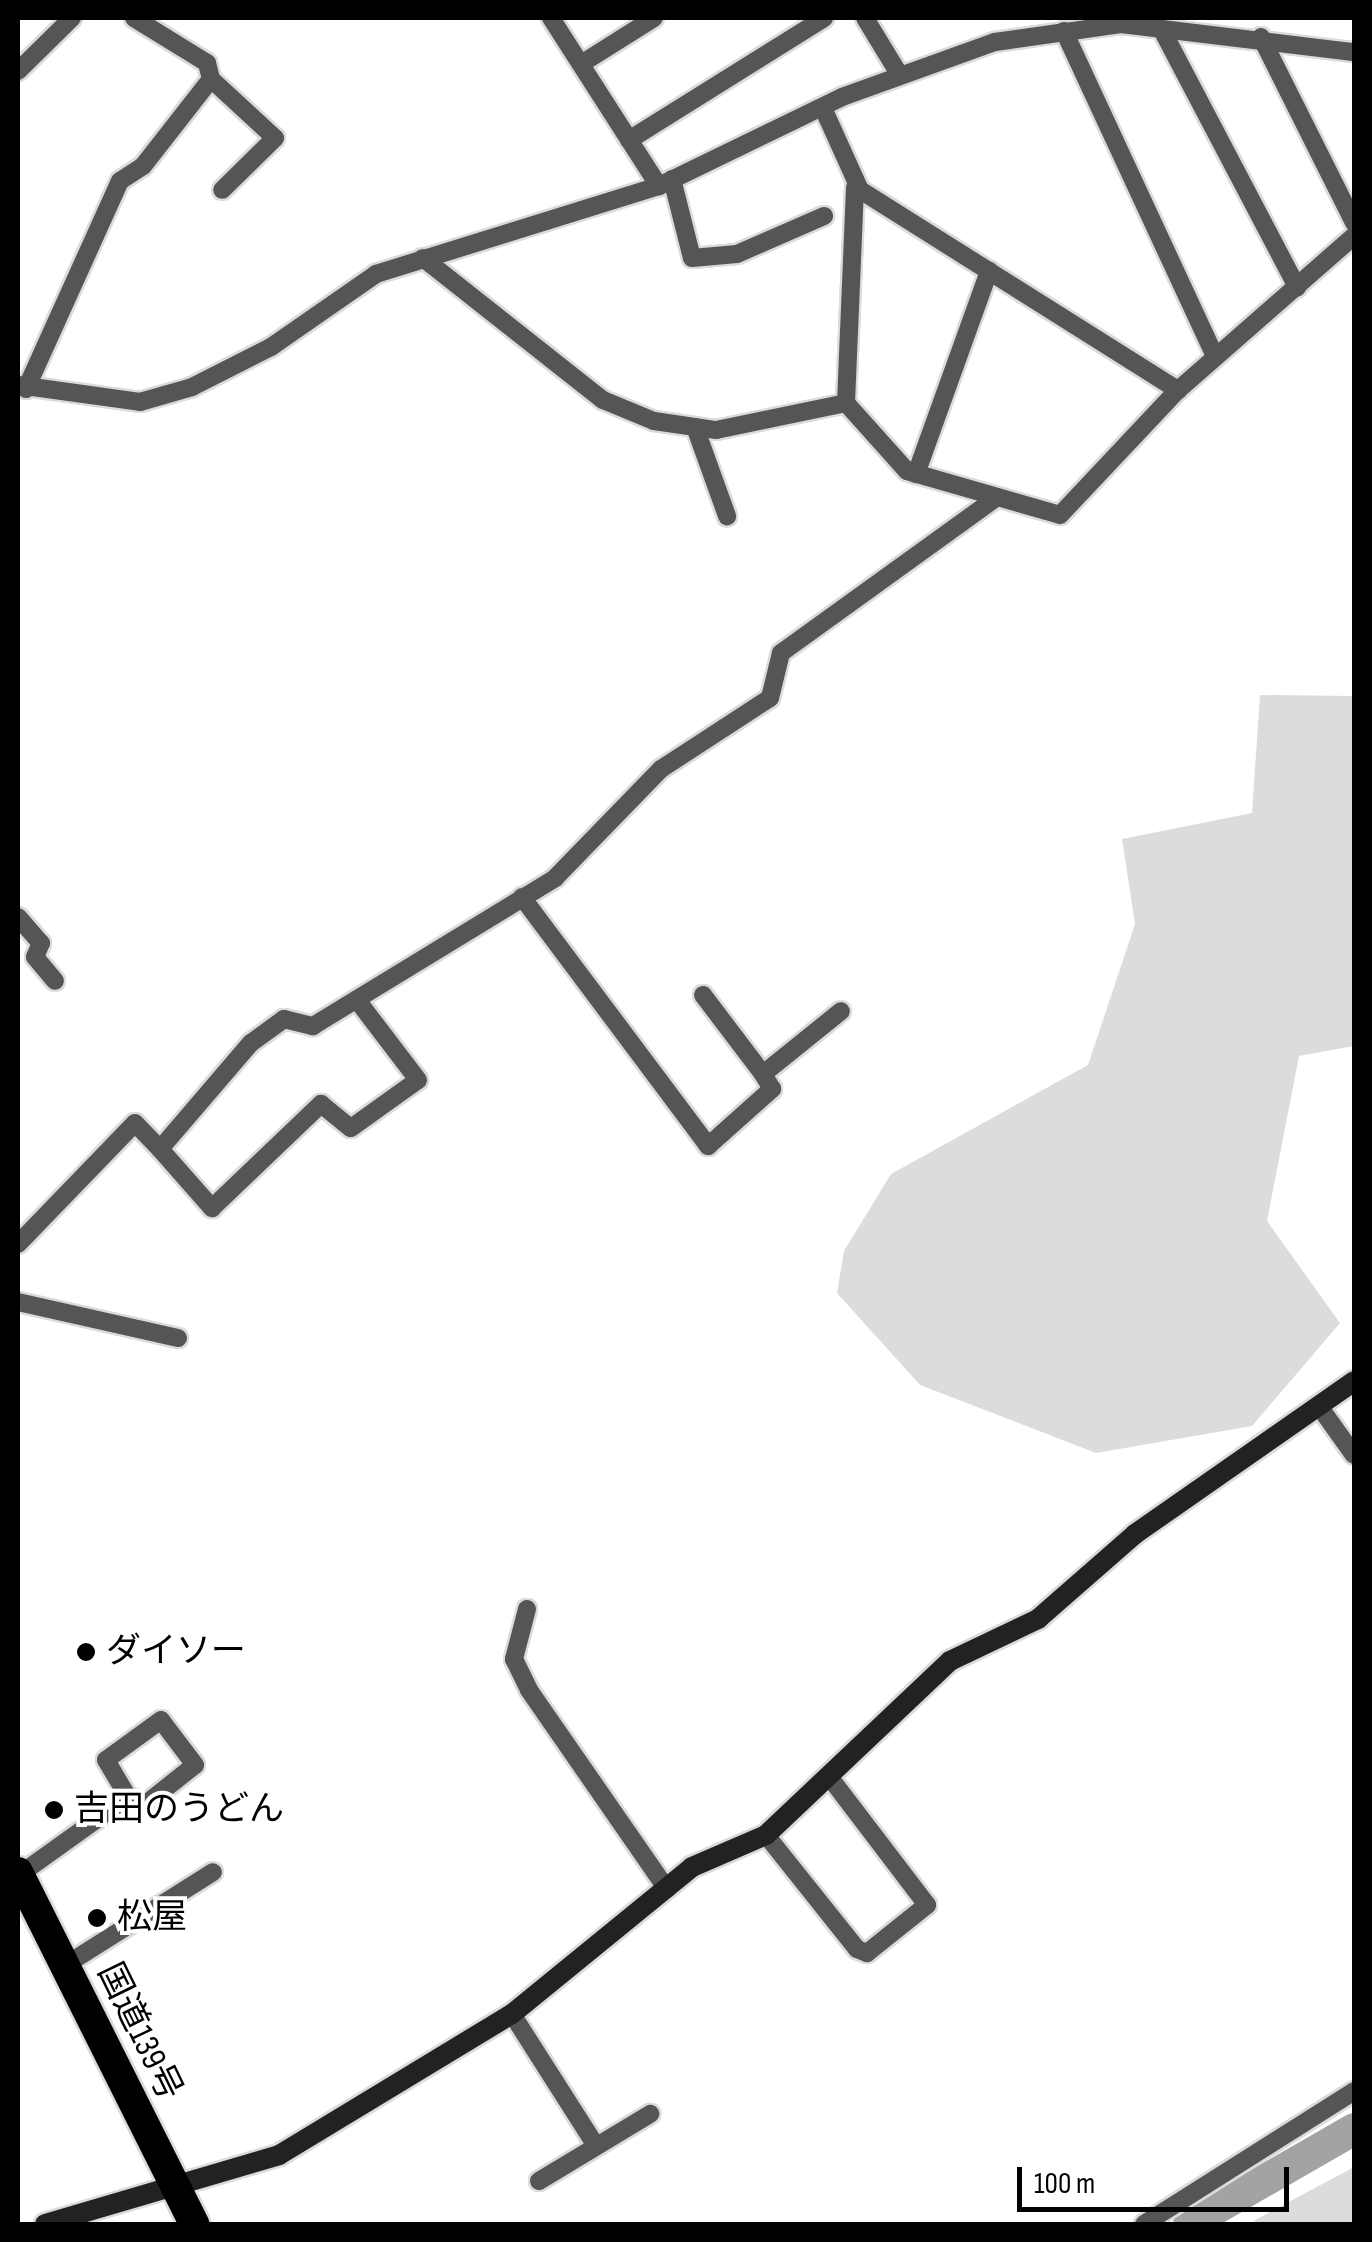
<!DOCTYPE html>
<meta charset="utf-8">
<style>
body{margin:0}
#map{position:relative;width:1372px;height:2242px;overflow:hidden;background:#fff;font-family:"Sofia Sans Condensed","Noto Sans JP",sans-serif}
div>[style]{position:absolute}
.green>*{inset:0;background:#dcdcdc}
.river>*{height:32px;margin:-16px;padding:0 16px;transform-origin:16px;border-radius:16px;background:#a3a3a3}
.roads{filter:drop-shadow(2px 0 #dbdbdb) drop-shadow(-2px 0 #dbdbdb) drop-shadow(0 2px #dbdbdb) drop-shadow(0 -2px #dbdbdb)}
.street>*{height:18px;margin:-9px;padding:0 9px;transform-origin:9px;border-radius:9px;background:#555}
.secondary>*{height:20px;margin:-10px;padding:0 10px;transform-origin:10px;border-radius:10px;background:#222}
.highway>*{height:30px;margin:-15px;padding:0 15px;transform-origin:15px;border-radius:15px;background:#000}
.dots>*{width:28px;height:28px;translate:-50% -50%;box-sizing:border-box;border:5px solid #fff;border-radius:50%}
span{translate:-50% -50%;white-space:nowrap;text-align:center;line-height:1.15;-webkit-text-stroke:8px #fff;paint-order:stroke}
.poi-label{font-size:35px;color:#000}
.left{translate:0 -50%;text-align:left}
.street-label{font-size:35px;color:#000}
.frame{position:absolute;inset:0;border:20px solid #000;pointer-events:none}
.scale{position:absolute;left:1017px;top:2167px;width:272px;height:45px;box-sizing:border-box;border:5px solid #000;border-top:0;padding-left:12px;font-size:30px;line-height:35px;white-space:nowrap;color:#000;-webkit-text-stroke:8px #fff;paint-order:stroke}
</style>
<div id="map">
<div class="green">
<div style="clip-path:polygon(1260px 695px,1354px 696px,1354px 1046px,1299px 1056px,1267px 1221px,1340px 1323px,1252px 1426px,1096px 1453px,920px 1385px,837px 1293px,844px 1251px,891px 1174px,1088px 1065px,1135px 924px,1122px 839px,1252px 813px)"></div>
<div style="clip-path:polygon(1354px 2167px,1354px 2224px,1250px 2224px,1257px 2219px)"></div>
</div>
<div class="river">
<div style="left:1189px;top:2224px;width:190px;rotate:-29.9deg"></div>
</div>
<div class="roads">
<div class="street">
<div style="left:134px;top:18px;width:86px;rotate:31.7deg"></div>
<div style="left:207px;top:63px;width:16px;rotate:76deg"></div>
<div style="left:211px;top:79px;width:87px;rotate:42.7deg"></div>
<div style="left:275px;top:138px;width:74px;rotate:135.5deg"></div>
<div style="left:551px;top:18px;width:200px;rotate:57.3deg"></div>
<div style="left:865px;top:18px;width:66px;rotate:58.7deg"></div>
<div style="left:1161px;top:28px;width:293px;rotate:62.3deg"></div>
<div style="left:1064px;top:31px;width:358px;rotate:65.1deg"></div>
<div style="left:1261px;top:37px;width:208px;rotate:63.4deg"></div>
<div style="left:581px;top:64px;width:86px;rotate:-32.2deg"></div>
<div style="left:18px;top:71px;width:76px;rotate:-44.5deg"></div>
<div style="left:823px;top:108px;width:90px;rotate:65.7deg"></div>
<div style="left:860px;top:190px;width:376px;rotate:32.2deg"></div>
<div style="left:629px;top:140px;width:230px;rotate:-32deg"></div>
<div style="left:672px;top:179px;width:81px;rotate:75.8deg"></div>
<div style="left:692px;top:258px;width:45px;rotate:-5.1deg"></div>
<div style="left:737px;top:254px;width:95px;rotate:-23.6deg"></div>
<div style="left:423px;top:258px;width:229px;rotate:38.3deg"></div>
<div style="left:603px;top:400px;width:55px;rotate:22.4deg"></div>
<div style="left:654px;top:421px;width:63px;rotate:8.3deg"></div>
<div style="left:716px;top:430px;width:133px;rotate:-11.7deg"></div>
<div style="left:846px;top:403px;width:91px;rotate:48.1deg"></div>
<div style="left:907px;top:471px;width:159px;rotate:16deg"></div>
<div style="left:1060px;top:515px;width:172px;rotate:-46.7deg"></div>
<div style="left:1178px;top:390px;width:234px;rotate:-41.2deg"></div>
<div style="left:18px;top:385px;width:123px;rotate:7.9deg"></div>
<div style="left:140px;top:402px;width:54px;rotate:-16.1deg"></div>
<div style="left:192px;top:387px;width:89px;rotate:-26.9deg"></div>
<div style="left:271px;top:347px;width:128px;rotate:-34.8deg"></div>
<div style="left:376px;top:274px;width:296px;rotate:-17.3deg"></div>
<div style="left:659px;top:186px;width:203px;rotate:-25.9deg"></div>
<div style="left:842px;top:97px;width:163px;rotate:-19.8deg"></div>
<div style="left:995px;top:42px;width:127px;rotate:-8.1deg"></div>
<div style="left:1121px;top:24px;width:235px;rotate:6.9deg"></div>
<div style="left:26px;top:389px;width:228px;rotate:-65.7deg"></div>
<div style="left:120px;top:181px;width:27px;rotate:-33deg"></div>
<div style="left:143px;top:166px;width:110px;rotate:-52deg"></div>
<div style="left:846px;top:403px;width:216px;rotate:-87.6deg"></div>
<div style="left:695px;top:427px;width:95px;rotate:70.2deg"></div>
<div style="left:916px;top:474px;width:216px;rotate:-70.2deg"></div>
<div style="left:522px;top:897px;width:311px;rotate:53.2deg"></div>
<div style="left:708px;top:1146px;width:86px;rotate:-41.7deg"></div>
<div style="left:772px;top:1089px;width:17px;rotate:-121deg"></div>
<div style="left:763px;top:1074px;width:100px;rotate:-38.9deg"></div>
<div style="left:18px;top:917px;width:35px;rotate:49deg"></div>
<div style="left:41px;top:943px;width:15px;rotate:113deg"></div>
<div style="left:35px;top:957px;width:31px;rotate:50deg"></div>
<div style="left:703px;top:995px;width:99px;rotate:52.8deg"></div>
<div style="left:160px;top:1149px;width:79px;rotate:48.6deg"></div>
<div style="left:212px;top:1208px;width:151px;rotate:-43.7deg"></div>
<div style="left:321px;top:1104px;width:38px;rotate:39deg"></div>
<div style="left:351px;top:1128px;width:82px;rotate:-35.6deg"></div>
<div style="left:418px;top:1080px;width:101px;rotate:-127.3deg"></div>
<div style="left:18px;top:1244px;width:168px;rotate:-46deg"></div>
<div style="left:135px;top:1123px;width:36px;rotate:46deg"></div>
<div style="left:160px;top:1149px;width:140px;rotate:-49.4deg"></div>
<div style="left:251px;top:1043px;width:41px;rotate:-36deg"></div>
<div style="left:284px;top:1019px;width:30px;rotate:14deg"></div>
<div style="left:313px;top:1026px;width:284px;rotate:-31.4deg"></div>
<div style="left:555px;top:878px;width:152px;rotate:-45.8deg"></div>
<div style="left:661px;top:769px;width:130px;rotate:-33.1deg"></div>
<div style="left:770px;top:698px;width:46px;rotate:-76.3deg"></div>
<div style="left:781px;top:653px;width:261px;rotate:-35.8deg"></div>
<div style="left:18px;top:1302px;width:164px;rotate:12.7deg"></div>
<div style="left:1319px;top:1406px;width:60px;rotate:54.5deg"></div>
<div style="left:527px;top:1609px;width:52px;rotate:104.6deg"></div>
<div style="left:514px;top:1659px;width:34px;rotate:64deg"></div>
<div style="left:529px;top:1690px;width:242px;rotate:55.3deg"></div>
<div style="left:766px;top:1835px;width:146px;rotate:51.4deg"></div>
<div style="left:857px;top:1949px;width:11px;rotate:22deg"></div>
<div style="left:867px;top:1953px;width:77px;rotate:-38.7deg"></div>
<div style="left:927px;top:1905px;width:163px;rotate:-127.3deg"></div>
<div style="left:19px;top:1875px;width:134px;rotate:-35.6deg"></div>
<div style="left:128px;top:1797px;width:20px;rotate:18deg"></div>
<div style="left:147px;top:1803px;width:61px;rotate:-38.4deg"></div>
<div style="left:195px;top:1765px;width:56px;rotate:-127.1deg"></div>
<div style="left:161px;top:1720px;width:68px;rotate:144deg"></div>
<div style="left:106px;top:1760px;width:43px;rotate:59.3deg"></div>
<div style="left:64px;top:1966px;width:176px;rotate:-32.2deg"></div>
<div style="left:512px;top:2014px;width:156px;rotate:57.5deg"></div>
<div style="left:539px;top:2181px;width:130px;rotate:-31.1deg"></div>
<div style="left:1144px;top:2224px;width:249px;rotate:-32.3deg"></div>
</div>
<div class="secondary">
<div style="left:45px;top:2224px;width:244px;rotate:-16.4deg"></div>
<div style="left:279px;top:2155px;width:272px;rotate:-31.2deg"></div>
<div style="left:512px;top:2014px;width:232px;rotate:-39.2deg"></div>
<div style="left:692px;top:1867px;width:81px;rotate:-23.4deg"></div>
<div style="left:766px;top:1835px;width:253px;rotate:-43.4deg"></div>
<div style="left:950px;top:1661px;width:98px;rotate:-25.5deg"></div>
<div style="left:1038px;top:1619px;width:129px;rotate:-41.2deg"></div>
<div style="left:1135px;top:1534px;width:267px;rotate:-34.9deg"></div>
</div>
<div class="highway">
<div style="left:18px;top:1872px;width:394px;rotate:63.4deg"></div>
</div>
</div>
<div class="dots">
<div style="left:86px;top:1652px;background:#000"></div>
<div style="left:54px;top:1810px;background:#000"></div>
<div style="left:97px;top:1918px;background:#000"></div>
</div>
<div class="poi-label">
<span class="left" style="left:106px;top:1652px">ダイソー</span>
<span class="left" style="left:74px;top:1810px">吉田のうどん</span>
<span class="left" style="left:117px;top:1918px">松屋</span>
</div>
<div class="street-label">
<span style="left:139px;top:2032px;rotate:64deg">国道139号</span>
</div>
<div class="frame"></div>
<div class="scale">100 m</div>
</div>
